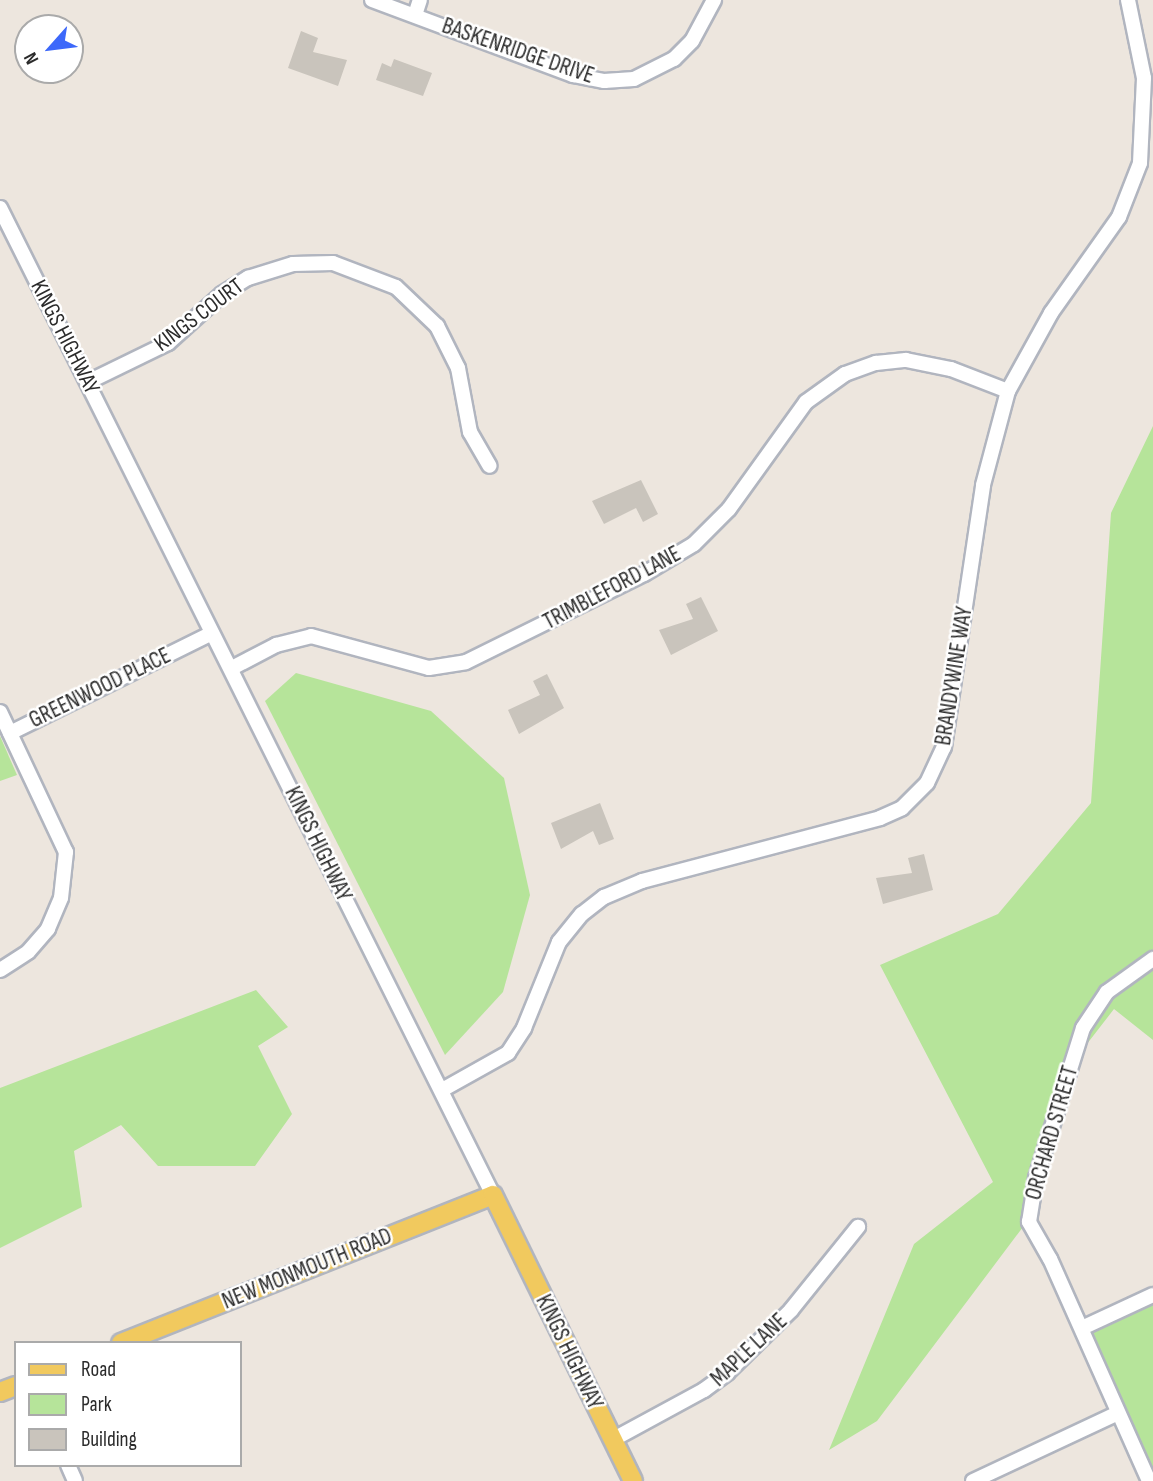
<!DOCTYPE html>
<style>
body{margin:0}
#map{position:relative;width:1153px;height:1481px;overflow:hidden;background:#ede6de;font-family:"Sofia Sans Condensed",sans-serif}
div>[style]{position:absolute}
.green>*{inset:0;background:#b6e49a}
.building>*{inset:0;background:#c9c4bc}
.roads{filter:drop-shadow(2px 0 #b1b5bf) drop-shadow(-2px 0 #b1b5bf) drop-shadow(0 2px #b1b5bf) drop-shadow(0 -2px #b1b5bf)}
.minor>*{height:14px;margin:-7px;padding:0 7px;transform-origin:7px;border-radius:7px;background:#fff}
.major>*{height:18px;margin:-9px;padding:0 9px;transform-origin:9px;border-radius:9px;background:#f1c95e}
span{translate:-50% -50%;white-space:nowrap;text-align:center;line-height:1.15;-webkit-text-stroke:5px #fff;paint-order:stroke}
.street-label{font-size:23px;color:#2b2b2b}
.legend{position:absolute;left:14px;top:1341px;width:228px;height:126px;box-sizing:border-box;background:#fff;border:2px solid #aaa;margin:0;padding:9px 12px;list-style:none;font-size:21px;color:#2b2b2b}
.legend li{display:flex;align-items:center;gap:14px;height:35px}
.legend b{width:35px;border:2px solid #aaa}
.north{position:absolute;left:14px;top:14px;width:70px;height:70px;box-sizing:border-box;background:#fff;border:2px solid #aaa;border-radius:50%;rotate:242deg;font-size:19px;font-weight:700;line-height:28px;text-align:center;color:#2b2b2b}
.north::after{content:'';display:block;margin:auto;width:24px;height:32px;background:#3d68fa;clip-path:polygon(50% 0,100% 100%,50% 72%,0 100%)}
</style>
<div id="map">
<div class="green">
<div style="clip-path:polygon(1153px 426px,1153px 1040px,1114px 1009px,1066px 1071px,1035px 1211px,877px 1421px,829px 1450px,914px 1244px,993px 1182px,880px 965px,998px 914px,1091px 803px,1111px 513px)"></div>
<div style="clip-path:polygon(296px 673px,431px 711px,504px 778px,530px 895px,503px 992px,445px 1055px,265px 701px)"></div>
<div style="clip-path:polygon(0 736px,17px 775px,0 781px)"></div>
<div style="clip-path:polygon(256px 990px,288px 1027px,258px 1046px,292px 1114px,255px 1166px,158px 1166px,121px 1125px,74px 1151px,82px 1207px,0 1248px,0 1088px)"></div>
<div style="clip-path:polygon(1153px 1300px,1153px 1477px,1084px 1333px)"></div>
</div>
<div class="building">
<div style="clip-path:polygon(301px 31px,318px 38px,313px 52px,347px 60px,338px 86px,288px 68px)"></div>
<div style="clip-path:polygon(394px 59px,432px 73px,423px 96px,376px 80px,382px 63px,391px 67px)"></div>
<div style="clip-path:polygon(641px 480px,658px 514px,643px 522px,636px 508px,604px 524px,592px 501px)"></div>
<div style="clip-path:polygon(701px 597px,718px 631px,671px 655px,659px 630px,693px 619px,686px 604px)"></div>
<div style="clip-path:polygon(547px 674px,564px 708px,519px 734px,508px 710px,540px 695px,533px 681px)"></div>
<div style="clip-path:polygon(600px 803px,614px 839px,599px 845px,593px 831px,561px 849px,551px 823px)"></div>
<div style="clip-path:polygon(924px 854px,933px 890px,883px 904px,876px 878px,912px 873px,908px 858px)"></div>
</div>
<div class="roads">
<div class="minor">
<div style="left:372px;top:0;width:215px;rotate:20.5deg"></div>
<div style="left:573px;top:75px;width:32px;rotate:11deg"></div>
<div style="left:604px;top:81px;width:30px;rotate:-4deg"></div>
<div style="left:634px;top:79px;width:45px;rotate:-26.6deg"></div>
<div style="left:674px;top:59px;width:25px;rotate:-45deg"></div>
<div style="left:692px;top:41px;width:47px;rotate:-61.8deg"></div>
<div style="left:415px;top:15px;width:16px;rotate:-72deg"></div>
<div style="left:0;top:208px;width:1103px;rotate:63.46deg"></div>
<div style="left:88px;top:382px;width:89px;rotate:-26deg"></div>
<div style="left:168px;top:343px;width:73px;rotate:-42.2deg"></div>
<div style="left:222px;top:294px;width:31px;rotate:-32deg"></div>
<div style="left:248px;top:278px;width:47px;rotate:-17.3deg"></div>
<div style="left:293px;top:264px;width:40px;rotate:-1.4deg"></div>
<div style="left:333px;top:263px;width:67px;rotate:20.9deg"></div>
<div style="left:396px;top:287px;width:57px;rotate:43.6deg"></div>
<div style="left:437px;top:326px;width:47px;rotate:63.4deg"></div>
<div style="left:458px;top:368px;width:65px;rotate:79.4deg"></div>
<div style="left:470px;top:432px;width:39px;rotate:60deg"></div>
<div style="left:232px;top:668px;width:50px;rotate:-27.6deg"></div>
<div style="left:276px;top:645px;width:36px;rotate:-14deg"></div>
<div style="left:311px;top:636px;width:122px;rotate:15.2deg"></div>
<div style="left:429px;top:668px;width:37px;rotate:-9deg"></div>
<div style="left:466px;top:662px;width:199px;rotate:-26.3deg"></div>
<div style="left:644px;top:574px;width:58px;rotate:-31deg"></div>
<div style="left:694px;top:544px;width:49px;rotate:-45deg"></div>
<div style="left:729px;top:509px;width:132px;rotate:-54.3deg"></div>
<div style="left:806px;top:402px;width:48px;rotate:-35.7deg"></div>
<div style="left:845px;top:374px;width:33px;rotate:-20deg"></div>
<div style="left:876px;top:363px;width:30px;rotate:-6deg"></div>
<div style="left:906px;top:360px;width:46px;rotate:11.3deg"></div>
<div style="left:951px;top:369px;width:61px;rotate:21.1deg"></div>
<div style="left:0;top:712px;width:155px;rotate:64.8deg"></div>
<div style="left:66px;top:852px;width:46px;rotate:96.2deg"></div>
<div style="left:61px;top:898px;width:34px;rotate:113deg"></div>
<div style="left:48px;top:929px;width:30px;rotate:131deg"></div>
<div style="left:28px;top:952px;width:33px;rotate:147deg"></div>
<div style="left:10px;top:733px;width:225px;rotate:-26.3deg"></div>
<div style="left:442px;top:1090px;width:76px;rotate:-29.3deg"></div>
<div style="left:508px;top:1053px;width:30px;rotate:-57deg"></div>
<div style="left:524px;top:1028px;width:93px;rotate:-67.9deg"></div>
<div style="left:559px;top:942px;width:36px;rotate:-51deg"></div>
<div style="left:582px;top:914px;width:28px;rotate:-38deg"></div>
<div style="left:604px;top:897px;width:41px;rotate:-22.8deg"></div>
<div style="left:642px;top:881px;width:246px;rotate:-14.8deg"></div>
<div style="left:880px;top:818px;width:24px;rotate:-24deg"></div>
<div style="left:902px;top:808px;width:35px;rotate:-45deg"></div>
<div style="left:927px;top:783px;width:40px;rotate:-65deg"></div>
<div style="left:944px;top:747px;width:265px;rotate:-81.5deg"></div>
<div style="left:983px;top:485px;width:97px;rotate:-75.1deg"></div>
<div style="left:1008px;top:391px;width:89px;rotate:-61.1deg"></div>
<div style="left:1051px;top:313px;width:118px;rotate:-54.7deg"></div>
<div style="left:1119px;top:217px;width:58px;rotate:-68.7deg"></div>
<div style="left:1140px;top:163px;width:85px;rotate:-87.3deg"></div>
<div style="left:1144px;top:78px;width:80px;rotate:-101.6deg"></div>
<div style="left:1082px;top:1328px;width:78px;rotate:-24.9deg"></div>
<div style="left:612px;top:1440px;width:105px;rotate:-28.5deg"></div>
<div style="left:704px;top:1390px;width:29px;rotate:-36deg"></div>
<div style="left:727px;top:1373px;width:90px;rotate:-44.5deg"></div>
<div style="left:791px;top:1310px;width:107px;rotate:-51.1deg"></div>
<div style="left:68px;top:1465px;width:17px;rotate:66deg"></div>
<div style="left:973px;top:1481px;width:160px;rotate:-25.1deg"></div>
<div style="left:1149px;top:1481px;width:243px;rotate:-114deg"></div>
<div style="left:1050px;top:1259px;width:43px;rotate:-119.6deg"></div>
<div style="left:1029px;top:1222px;width:45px;rotate:-81deg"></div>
<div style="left:1036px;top:1178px;width:157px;rotate:-72.6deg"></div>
<div style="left:1083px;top:1028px;width:43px;rotate:-56.3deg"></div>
<div style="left:1107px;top:992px;width:57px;rotate:-35.7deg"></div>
</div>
<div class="major">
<div style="left:121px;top:1343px;width:400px;rotate:-21.7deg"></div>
<div style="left:493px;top:1195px;width:318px;rotate:63.9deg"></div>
<div style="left:0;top:1392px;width:17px;rotate:-21deg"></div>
</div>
</div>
<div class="street-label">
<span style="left:518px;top:51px;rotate:19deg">BASKENRIDGE DRIVE</span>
<span style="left:199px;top:315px;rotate:-37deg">KINGS COURT</span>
<span style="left:65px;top:337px;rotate:63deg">KINGS HIGHWAY</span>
<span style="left:612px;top:588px;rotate:-28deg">TRIMBLEFORD LANE</span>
<span style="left:954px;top:676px;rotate:-81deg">BRANDYWINE WAY</span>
<span style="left:100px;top:688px;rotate:-26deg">GREENWOOD PLACE</span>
<span style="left:318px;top:844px;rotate:64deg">KINGS HIGHWAY</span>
<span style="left:1052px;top:1133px;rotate:-74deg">ORCHARD STREET</span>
<span style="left:307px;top:1269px;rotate:-22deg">NEW MONMOUTH ROAD</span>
<span style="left:749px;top:1350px;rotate:-43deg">MAPLE LANE</span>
<span style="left:569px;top:1352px;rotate:64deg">KINGS HIGHWAY</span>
</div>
<ul class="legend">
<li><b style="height:9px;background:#f1c95e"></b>Road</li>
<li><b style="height:19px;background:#b6e49a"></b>Park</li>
<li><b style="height:19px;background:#c9c4bc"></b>Building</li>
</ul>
<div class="north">N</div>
</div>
